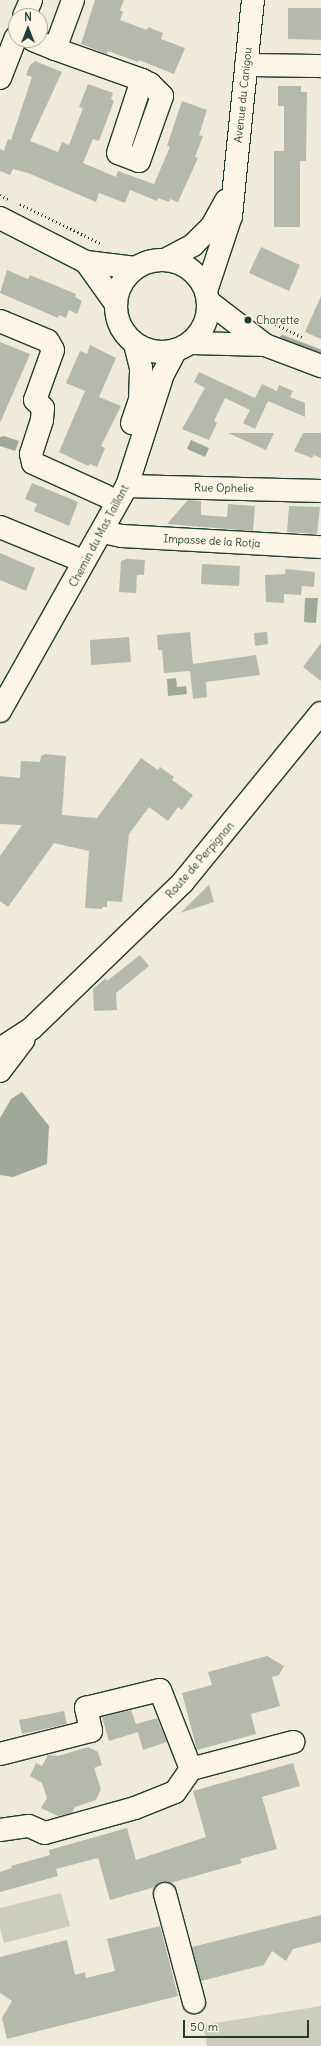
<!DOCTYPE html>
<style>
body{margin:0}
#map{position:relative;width:321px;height:2046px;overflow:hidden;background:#efeada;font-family:Delius,sans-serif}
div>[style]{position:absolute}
.green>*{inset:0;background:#cccdbf}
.water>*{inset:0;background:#9fa89a}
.stream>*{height:5px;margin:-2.5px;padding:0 2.5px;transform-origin:2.5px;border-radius:2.5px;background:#9fa89a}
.building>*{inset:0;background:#b5b9ad}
.path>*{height:2.5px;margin-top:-1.25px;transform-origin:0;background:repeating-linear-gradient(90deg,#1f3d34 0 1px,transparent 0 4px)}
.roads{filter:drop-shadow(1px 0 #1f3d34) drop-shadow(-1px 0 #1f3d34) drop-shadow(0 1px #1f3d34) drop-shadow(0 -1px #1f3d34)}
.minor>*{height:22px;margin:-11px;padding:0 11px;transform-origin:11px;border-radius:11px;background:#fcf5e5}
.major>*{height:22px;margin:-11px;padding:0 11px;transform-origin:11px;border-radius:11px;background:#fcf5e5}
.major>.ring{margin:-11px;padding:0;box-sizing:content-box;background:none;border:22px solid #fcf5e5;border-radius:50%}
.dots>*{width:11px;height:11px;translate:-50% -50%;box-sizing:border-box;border:2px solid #fcf5e5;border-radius:50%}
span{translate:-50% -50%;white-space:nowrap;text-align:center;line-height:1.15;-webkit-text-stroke:3px #fcf5e5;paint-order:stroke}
.street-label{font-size:11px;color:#1f3d34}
.poi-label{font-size:11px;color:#1f3d34}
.left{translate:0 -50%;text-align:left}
.north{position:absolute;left:8px;top:8px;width:40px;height:40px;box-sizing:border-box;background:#fcf5e5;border:1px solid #a4ab9e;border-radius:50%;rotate:0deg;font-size:11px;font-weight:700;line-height:16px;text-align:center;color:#1f3d34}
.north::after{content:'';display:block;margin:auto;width:14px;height:18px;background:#1f3d34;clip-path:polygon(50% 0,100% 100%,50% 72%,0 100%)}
.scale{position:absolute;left:183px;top:2020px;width:126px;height:18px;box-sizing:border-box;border:2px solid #1f3d34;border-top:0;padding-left:5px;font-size:12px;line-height:14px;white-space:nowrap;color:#1f3d34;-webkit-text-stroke:3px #fcf5e5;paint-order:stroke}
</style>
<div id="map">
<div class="green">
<div style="clip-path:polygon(61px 1893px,70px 1926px,4px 1943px,0 1928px,0 1908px)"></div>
<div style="clip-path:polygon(321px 2006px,321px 2046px,207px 2046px,203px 2025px)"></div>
</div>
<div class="water">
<div style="clip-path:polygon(4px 436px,19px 441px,15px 451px,0 446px,0 437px)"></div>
<div style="clip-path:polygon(191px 440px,209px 448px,205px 457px,187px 449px)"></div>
<div style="clip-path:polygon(305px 598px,318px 598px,316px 623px,304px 622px)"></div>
<div style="clip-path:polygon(176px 678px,177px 687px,186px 686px,187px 694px,168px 696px,167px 679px)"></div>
<div style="clip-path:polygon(22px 1092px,49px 1126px,47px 1164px,13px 1177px,0 1175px,0 1118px,11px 1099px)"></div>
</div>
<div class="stream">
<div style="left:282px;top:337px;width:42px;rotate:21deg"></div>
</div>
<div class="building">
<div style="clip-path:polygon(95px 0,124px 0,120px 10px,123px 12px,120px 20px,147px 30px,148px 27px,163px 33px,161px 39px,185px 48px,174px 74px,139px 60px,138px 62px,108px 51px,107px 54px,81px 44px)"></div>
<div style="clip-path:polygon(288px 8px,321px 8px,321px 40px,288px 39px)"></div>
<div style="clip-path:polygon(35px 61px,62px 72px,30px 141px,58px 152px,62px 142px,69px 145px,83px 108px,79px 107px,88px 84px,113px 93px,111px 99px,114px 101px,99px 141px,93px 139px,83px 163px,116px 177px,118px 171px,154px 184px,170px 147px,167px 146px,182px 101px,207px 110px,199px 135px,203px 136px,195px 157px,198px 158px,178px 202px,170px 199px,169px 202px,158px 198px,157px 201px,130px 190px,125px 203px,99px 193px,96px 202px,28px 173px,13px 169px,10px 175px,0 171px,0 149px,4px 151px,8px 139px,11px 140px,32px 77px,26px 75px,30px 65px)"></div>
<div style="clip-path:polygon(278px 86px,301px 86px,301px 92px,307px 92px,306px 161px,300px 161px,300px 227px,274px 227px,274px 151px,284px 151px,284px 106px,278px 106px)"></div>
<div style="clip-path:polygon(261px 247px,300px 265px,289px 291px,249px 273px)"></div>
<div style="clip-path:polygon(7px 270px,28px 279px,30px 275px,76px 294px,75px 297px,82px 301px,77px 314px,69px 310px,66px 318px,59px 315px,58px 318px,0 293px)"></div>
<div style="clip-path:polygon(321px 296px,321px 339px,305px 332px)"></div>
<div style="clip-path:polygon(0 342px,30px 354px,0 423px)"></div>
<div style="clip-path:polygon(90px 345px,116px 358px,99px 397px,121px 406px,101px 446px,105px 448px,97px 467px,90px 464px,88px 466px,59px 452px,85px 391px,66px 383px,80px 351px,87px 354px)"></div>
<div style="clip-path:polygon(199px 372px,255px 398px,262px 384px,277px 391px,279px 385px,293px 391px,290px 397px,305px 403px,305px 417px,268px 401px,255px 429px,243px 423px,250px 410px,225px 398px,214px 421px,217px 423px,209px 440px,182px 429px,205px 388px,194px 382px)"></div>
<div style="clip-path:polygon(228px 433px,274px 433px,266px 450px)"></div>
<div style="clip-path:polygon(303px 433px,321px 433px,321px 458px,314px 455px,312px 458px,294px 451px)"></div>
<div style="clip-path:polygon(32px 483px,78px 502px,69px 526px,34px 511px,37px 504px,25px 499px)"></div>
<div style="clip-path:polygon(188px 500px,201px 501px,201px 515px,227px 517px,228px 504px,255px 506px,253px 531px,167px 524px)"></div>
<div style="clip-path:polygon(289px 506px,320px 507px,317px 534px,287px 532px)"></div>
<div style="clip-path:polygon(0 553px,35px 568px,26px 591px,0 580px)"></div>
<div style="clip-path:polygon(127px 559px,145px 560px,144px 575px,137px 575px,136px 593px,119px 592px,121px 561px)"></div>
<div style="clip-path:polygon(202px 564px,240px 566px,239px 586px,201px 584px)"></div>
<div style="clip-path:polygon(286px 569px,315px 572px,314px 587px,302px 586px,301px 595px,284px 594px,284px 603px,266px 602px,265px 575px,285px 574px)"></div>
<div style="clip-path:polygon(190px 632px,193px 664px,256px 655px,260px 675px,206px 682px,207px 697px,193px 699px,190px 671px,164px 673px,162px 650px,158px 650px,157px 635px)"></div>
<div style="clip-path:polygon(267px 632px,268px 644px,255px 646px,254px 633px)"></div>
<div style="clip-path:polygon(129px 637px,131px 662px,91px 665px,90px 640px)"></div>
<div style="clip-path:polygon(321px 643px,321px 681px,303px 667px)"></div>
<div style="clip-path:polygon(45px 754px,66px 756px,62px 815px,97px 818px,141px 758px,158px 770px,160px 767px,174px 777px,172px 780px,193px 795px,182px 810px,178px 807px,168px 821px,149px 807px,129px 834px,122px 902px,107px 901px,107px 907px,102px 907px,102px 909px,85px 908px,89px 851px,54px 843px,8px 907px,0 901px,0 856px,22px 825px,0 824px,0 776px,20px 778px,21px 761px,40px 762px,41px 756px)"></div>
<div style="clip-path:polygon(209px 885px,214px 902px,180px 913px)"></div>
<div style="clip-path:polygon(140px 955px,149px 966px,116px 993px,117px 1010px,94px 1011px,93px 989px,106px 978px,107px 981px)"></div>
<div style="clip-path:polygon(267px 1656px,284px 1666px,279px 1675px,272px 1677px,280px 1706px,251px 1714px,256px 1734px,197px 1750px,182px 1693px,212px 1685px,208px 1672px)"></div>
<div style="clip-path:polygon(131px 1710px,136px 1724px,157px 1718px,167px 1742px,143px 1750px,137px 1729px,138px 1732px,109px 1741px,102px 1717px)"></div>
<div style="clip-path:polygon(64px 1711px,67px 1724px,22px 1734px,19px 1720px)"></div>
<div style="clip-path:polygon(88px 1747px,98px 1752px,102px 1765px,94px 1768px,101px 1789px,96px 1800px,75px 1807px,72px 1813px,58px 1816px,41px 1808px,47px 1798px,42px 1783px,30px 1776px,36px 1763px,42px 1766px,48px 1755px,58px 1756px)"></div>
<div style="clip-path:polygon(293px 1763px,300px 1786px,262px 1797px,277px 1849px,240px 1859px,242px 1863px,170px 1883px,161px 1882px,155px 1887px,110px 1900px,98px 1858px,56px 1869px,58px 1876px,0 1892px,0 1872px,12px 1868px,11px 1866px,50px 1855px,49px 1850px,127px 1828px,136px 1860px,206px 1837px,193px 1791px)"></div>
<div style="clip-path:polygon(321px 1915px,321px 1942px,293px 1949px,286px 1961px,272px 1951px,264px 1965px,201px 1981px,192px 1947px)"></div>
<div style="clip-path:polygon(160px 1926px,178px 1996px,7px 2039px,2px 2018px,12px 2001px,0 1993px,0 1957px,67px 1940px,75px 1975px,85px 1972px,86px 1978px,115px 1971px,107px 1939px)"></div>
</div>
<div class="path">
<div style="left:0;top:195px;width:11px;rotate:27deg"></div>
<div style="left:20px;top:204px;width:91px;rotate:26deg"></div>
<div style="left:265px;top:319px;width:41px;rotate:25.9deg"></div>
</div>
<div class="roads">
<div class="minor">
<div style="left:24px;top:16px;width:17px;rotate:-66deg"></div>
<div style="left:33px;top:40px;width:24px;rotate:22deg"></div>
<div style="left:55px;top:49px;width:92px;rotate:19.6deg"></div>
<div style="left:142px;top:80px;width:9px;rotate:27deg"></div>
<div style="left:150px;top:84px;width:17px;rotate:45deg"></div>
<div style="left:162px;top:96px;width:69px;rotate:109.5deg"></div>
<div style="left:139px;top:161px;width:22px;rotate:-159deg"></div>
<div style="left:118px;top:153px;width:77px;rotate:-71.8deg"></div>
<div style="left:55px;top:49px;width:52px;rotate:-69.8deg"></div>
<div style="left:246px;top:65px;width:75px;rotate:0.8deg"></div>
<div style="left:0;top:78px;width:44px;rotate:-68.7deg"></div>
<div style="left:165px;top:260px;width:32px;rotate:-28deg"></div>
<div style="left:193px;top:245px;width:27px;rotate:-45deg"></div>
<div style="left:212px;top:226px;width:29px;rotate:-61deg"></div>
<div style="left:206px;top:291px;width:79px;rotate:-71.6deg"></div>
<div style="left:231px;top:216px;width:217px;rotate:-84.2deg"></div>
<div style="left:0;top:321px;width:52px;rotate:22.6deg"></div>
<div style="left:48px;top:341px;width:10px;rotate:61deg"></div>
<div style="left:53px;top:350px;width:53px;rotate:109.8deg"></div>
<div style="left:35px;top:400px;width:11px;rotate:45deg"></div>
<div style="left:43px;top:408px;width:12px;rotate:95deg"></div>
<div style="left:42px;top:420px;width:36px;rotate:108deg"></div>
<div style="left:31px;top:454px;width:9px;rotate:77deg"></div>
<div style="left:33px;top:463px;width:80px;rotate:24.3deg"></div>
<div style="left:127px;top:486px;width:194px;rotate:1.5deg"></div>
<div style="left:0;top:527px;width:79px;rotate:22.3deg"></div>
<div style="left:103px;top:532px;width:19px;rotate:12deg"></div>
<div style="left:122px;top:536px;width:199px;rotate:3.2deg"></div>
<div style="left:0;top:1754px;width:94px;rotate:-14.2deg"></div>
<div style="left:91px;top:1731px;width:24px;rotate:-102deg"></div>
<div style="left:86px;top:1708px;width:76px;rotate:-13.7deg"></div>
<div style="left:160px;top:1690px;width:85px;rotate:68.6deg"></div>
<div style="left:191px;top:1769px;width:106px;rotate:-14.8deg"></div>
<div style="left:0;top:1830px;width:29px;rotate:-8deg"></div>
<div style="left:29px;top:1826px;width:17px;rotate:24deg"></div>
<div style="left:45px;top:1833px;width:93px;rotate:-15.5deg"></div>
<div style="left:135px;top:1808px;width:43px;rotate:-21.8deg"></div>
<div style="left:175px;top:1792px;width:28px;rotate:-55deg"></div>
<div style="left:165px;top:1894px;width:112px;rotate:75deg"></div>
</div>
<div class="major">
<div style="left:0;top:218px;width:97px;rotate:27.1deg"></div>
<div style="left:86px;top:262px;width:50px;rotate:6.8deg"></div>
<div class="ring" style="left:116px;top:260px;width:70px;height:70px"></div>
<div style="left:86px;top:262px;width:52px;rotate:54.5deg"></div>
<div style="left:209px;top:302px;width:71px;rotate:37.5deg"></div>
<div style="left:192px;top:343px;width:73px;rotate:1.6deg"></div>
<div style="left:265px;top:345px;width:60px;rotate:20.6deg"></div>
<div style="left:132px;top:423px;width:24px;rotate:-71deg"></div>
<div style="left:140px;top:400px;width:32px;rotate:-88deg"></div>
<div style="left:141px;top:368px;width:25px;rotate:-104deg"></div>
<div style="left:0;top:711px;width:258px;rotate:-60.6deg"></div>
<div style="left:127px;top:486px;width:118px;rotate:-72.2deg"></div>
<div style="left:163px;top:374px;width:26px;rotate:-62deg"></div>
<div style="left:0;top:1049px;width:38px;rotate:-33deg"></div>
<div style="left:32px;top:1028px;width:210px;rotate:-44deg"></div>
<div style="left:183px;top:882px;width:218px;rotate:-50.8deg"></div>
<div style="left:0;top:1071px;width:39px;rotate:-53deg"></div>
</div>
</div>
<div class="dots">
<div style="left:248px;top:320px;background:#1f3d34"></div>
</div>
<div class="street-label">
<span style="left:243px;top:95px;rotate:-84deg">Avenue du Canigou</span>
<span style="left:224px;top:488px;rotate:1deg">Rue Ophelie</span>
<span style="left:99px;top:536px;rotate:-62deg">Chemin du Mas Taillant</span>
<span style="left:212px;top:541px;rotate:3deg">Impasse de la Rotja</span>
<span style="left:200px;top:860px;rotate:-49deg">Route de Perpignan</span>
</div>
<div class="poi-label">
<span class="left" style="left:256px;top:320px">Charette</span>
</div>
<div class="north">N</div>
<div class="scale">50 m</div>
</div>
